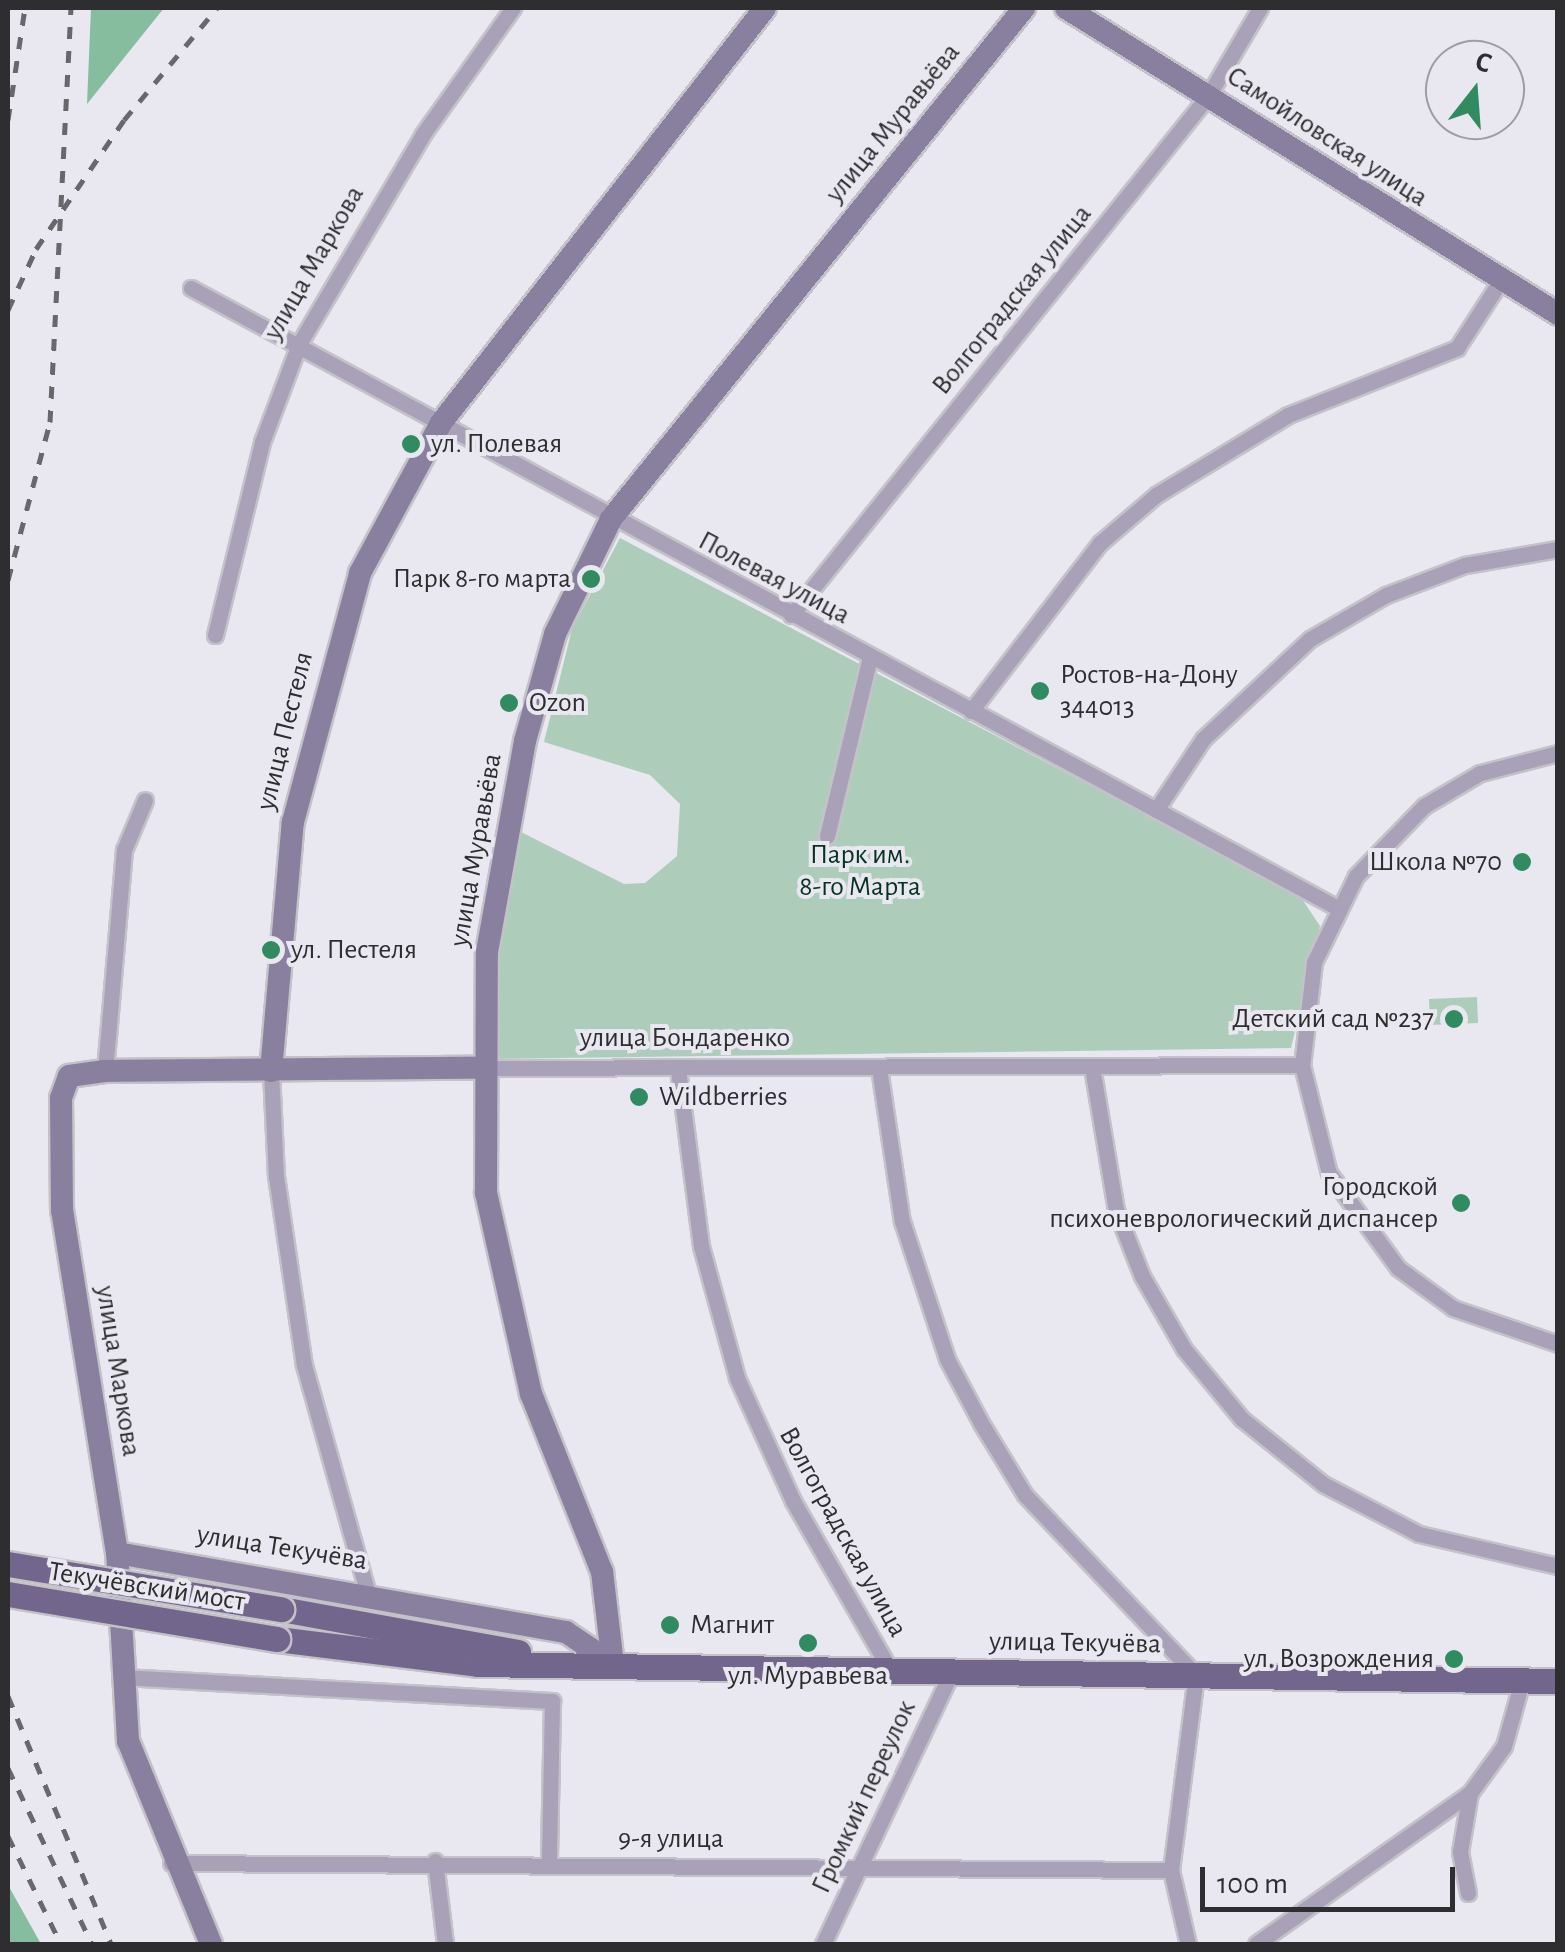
<!DOCTYPE html>
<meta charset="utf-8">
<style>
body{margin:0}
#map{position:relative;width:1565px;height:1952px;overflow:hidden;background:#e9e7ef;font-family:"Alegreya Sans",sans-serif}
div>[style]{position:absolute}
.green>*{inset:0;background:#adcdba}
.forest>*{inset:0;background:#87bd9f}
.roads{filter:drop-shadow(2px 0 #c4c2c9) drop-shadow(-2px 0 #c4c2c9) drop-shadow(0 2px #c4c2c9) drop-shadow(0 -2px #c4c2c9)}
.street>*{height:15px;margin:-7.5px;padding:0 7.5px;transform-origin:7.5px;border-radius:7.5px;background:#a8a1b7}
.secondary>*{height:22px;margin:-11px;padding:0 11px;transform-origin:11px;border-radius:11px;background:#897f9e}
.primary>*{height:25px;margin:-12.5px;padding:0 12.5px;transform-origin:12.5px;border-radius:12.5px;background:#73668c}
.rail>*{height:5px;margin-top:-2.5px;transform-origin:0;background:repeating-linear-gradient(90deg,#68676b 0 12px,transparent 0 24px)}
.bridges{filter:drop-shadow(2px 0 #c4c2c9) drop-shadow(-2px 0 #c4c2c9) drop-shadow(0 2px #c4c2c9) drop-shadow(0 -2px #c4c2c9)}
.primary-bridge>*{height:25px;margin:-12.5px;padding:0 12.5px;transform-origin:12.5px;border-radius:12.5px;background:#73668c}
.dots>*{width:28px;height:28px;translate:-50% -50%;box-sizing:border-box;border:5px solid #e9e7ef;border-radius:50%}
span{translate:-50% -50%;white-space:nowrap;text-align:center;line-height:1.15;-webkit-text-stroke:8px #e9e7ef;paint-order:stroke}
.street-label{font-size:28px;color:#2e2d2f}
.poi-label{font-size:28px;color:#2e2d2f}
.left{translate:0 -50%;text-align:left}
.right{translate:-100% -50%;text-align:right}
.park-label{font-size:28px;color:#05331f}
.frame{position:absolute;inset:0;border:10px solid #2e2d2f;pointer-events:none}
.north{position:absolute;left:1425px;top:40px;width:100px;height:100px;box-sizing:border-box;background:#e9e7ef;border:2px solid #9e9da2;border-radius:50%;rotate:17deg;font-size:28px;font-weight:700;line-height:40px;text-align:center;color:#2e2d2f}
.north::after{content:'';display:block;margin:auto;width:35px;height:45px;background:#318b60;clip-path:polygon(50% 0,100% 100%,50% 72%,0 100%)}
.scale{position:absolute;left:1200px;top:1867px;width:255px;height:45px;box-sizing:border-box;border:5px solid #2e2d2f;border-top:0;padding-left:12px;font-size:30px;line-height:35px;white-space:nowrap;color:#2e2d2f;-webkit-text-stroke:8px #e9e7ef;paint-order:stroke}
</style>
<div id="map">
<div class="green">
<div style="clip-path:polygon(620px 538px,1300px 896px,1320px 926px,1291px 1048px,494px 1059px,497px 953px,519px 831px,624px 884px,645px 883px,677px 856px,680px 804px,650px 775px,544px 742px,572px 629px)"></div>
<div style="clip-path:polygon(1477px 997px,1478px 1023px,1430px 1025px,1429px 999px)"></div>
</div>
<div class="forest">
<div style="clip-path:polygon(91px 8px,164px 8px,87px 104px)"></div>
<div style="clip-path:polygon(8px 1885px,41px 1944px,8px 1944px)"></div>
</div>
<div class="roads">
<div class="street">
<div style="left:191px;top:288px;width:1302px;rotate:28.4deg"></div>
<div style="left:791px;top:615px;width:666px;rotate:-51.22deg"></div>
<div style="left:1208px;top:96px;width:102px;rotate:-59.4deg"></div>
<div style="left:215px;top:635px;width:199px;rotate:-76.3deg"></div>
<div style="left:262px;top:442px;width:105px;rotate:-69.3deg"></div>
<div style="left:299px;top:344px;width:244px;rotate:-59.4deg"></div>
<div style="left:423px;top:134px;width:155px;rotate:-54.5deg"></div>
<div style="left:971px;top:711px;width:212px;rotate:-52.5deg"></div>
<div style="left:1100px;top:543px;width:74px;rotate:-40.6deg"></div>
<div style="left:1156px;top:495px;width:154px;rotate:-31.2deg"></div>
<div style="left:1288px;top:415px;width:182px;rotate:-21.6deg"></div>
<div style="left:1457px;top:348px;width:77px;rotate:-57.1deg"></div>
<div style="left:1558px;top:753px;width:81px;rotate:165.6deg"></div>
<div style="left:1480px;top:773px;width:65px;rotate:149.5deg"></div>
<div style="left:1424px;top:806px;width:98px;rotate:134.2deg"></div>
<div style="left:1356px;top:876px;width:96px;rotate:116deg"></div>
<div style="left:1314px;top:962px;width:104px;rotate:96.6deg"></div>
<div style="left:1302px;top:1065px;width:111px;rotate:76deg"></div>
<div style="left:1329px;top:1173px;width:117px;rotate:54deg"></div>
<div style="left:1398px;top:1268px;width:68px;rotate:36deg"></div>
<div style="left:1453px;top:1308px;width:111px;rotate:18.9deg"></div>
<div style="left:1156px;top:810px;width:85px;rotate:-56.5deg"></div>
<div style="left:1203px;top:739px;width:146px;rotate:-43.1deg"></div>
<div style="left:1310px;top:639px;width:88px;rotate:-30.1deg"></div>
<div style="left:1386px;top:595px;width:85px;rotate:-20.8deg"></div>
<div style="left:1465px;top:565px;width:94px;rotate:-9.8deg"></div>
<div style="left:827px;top:836px;width:184px;rotate:-76.5deg"></div>
<div style="left:1092px;top:1067px;width:145px;rotate:80.5deg"></div>
<div style="left:1116px;top:1210px;width:71px;rotate:68.5deg"></div>
<div style="left:1142px;top:1276px;width:84px;rotate:60.1deg"></div>
<div style="left:1184px;top:1349px;width:91px;rotate:50.4deg"></div>
<div style="left:1242px;top:1419px;width:104px;rotate:38.7deg"></div>
<div style="left:1323px;top:1484px;width:108px;rotate:27.5deg"></div>
<div style="left:1419px;top:1534px;width:143px;rotate:13deg"></div>
<div style="left:481px;top:1068px;width:821px;rotate:-0.21deg"></div>
<div style="left:879px;top:1068px;width:155px;rotate:81.5deg"></div>
<div style="left:902px;top:1221px;width:145px;rotate:71.9deg"></div>
<div style="left:947px;top:1359px;width:72px;rotate:62deg"></div>
<div style="left:981px;top:1423px;width:84px;rotate:58.6deg"></div>
<div style="left:1025px;top:1495px;width:248px;rotate:46.5deg"></div>
<div style="left:1196px;top:1675px;width:197px;rotate:97.3deg"></div>
<div style="left:1171px;top:1870px;width:76px;rotate:77.1deg"></div>
<div style="left:678px;top:1069px;width:178px;rotate:82.6deg"></div>
<div style="left:701px;top:1246px;width:137px;rotate:74.7deg"></div>
<div style="left:737px;top:1378px;width:135px;rotate:65.5deg"></div>
<div style="left:793px;top:1501px;width:195px;rotate:60.1deg"></div>
<div style="left:105px;top:1071px;width:222px;rotate:-85.1deg"></div>
<div style="left:124px;top:850px;width:54px;rotate:-67.2deg"></div>
<div style="left:271px;top:1071px;width:105px;rotate:87.3deg"></div>
<div style="left:276px;top:1176px;width:191px;rotate:81.6deg"></div>
<div style="left:304px;top:1365px;width:235px;rotate:74.4deg"></div>
<div style="left:121px;top:1677px;width:432px;rotate:3.2deg"></div>
<div style="left:552px;top:1701px;width:162px;rotate:91.1deg"></div>
<div style="left:435px;top:1861px;width:84px;rotate:83.1deg"></div>
<div style="left:171px;top:1863px;width:1000px;rotate:0.4deg"></div>
<div style="left:1468px;top:1893px;width:42px;rotate:-101deg"></div>
<div style="left:1460px;top:1852px;width:60px;rotate:-80.4deg"></div>
<div style="left:823px;top:1944px;width:302px;rotate:-64.7deg"></div>
<div style="left:1256px;top:1944px;width:262px;rotate:-35.2deg"></div>
<div style="left:1470px;top:1793px;width:58px;rotate:-54.1deg"></div>
<div style="left:1504px;top:1746px;width:67px;rotate:-74.5deg"></div>
</div>
<div class="secondary">
<div style="left:1066px;top:8px;width:579px;rotate:31.88deg"></div>
<div style="left:271px;top:1071px;width:250px;rotate:-85deg"></div>
<div style="left:293px;top:822px;width:258px;rotate:-74.9deg"></div>
<div style="left:360px;top:573px;width:170px;rotate:-61.6deg"></div>
<div style="left:441px;top:423px;width:526px;rotate:-52.02deg"></div>
<div style="left:117px;top:1553px;width:456px;rotate:10deg"></div>
<div style="left:566px;top:1632px;width:30px;rotate:34deg"></div>
<div style="left:591px;top:1649px;width:17px;rotate:118deg"></div>
<div style="left:613px;top:1665px;width:94px;rotate:-96.7deg"></div>
<div style="left:602px;top:1572px;width:192px;rotate:-111.7deg"></div>
<div style="left:531px;top:1394px;width:206px;rotate:-102.6deg"></div>
<div style="left:486px;top:1193px;width:241px;rotate:-89.8deg"></div>
<div style="left:487px;top:952px;width:214px;rotate:-79.8deg"></div>
<div style="left:525px;top:741px;width:111px;rotate:-74.3deg"></div>
<div style="left:555px;top:634px;width:128px;rotate:-64deg"></div>
<div style="left:611px;top:519px;width:657px;rotate:-51.05deg"></div>
<div style="left:211px;top:1944px;width:219px;rotate:-112.2deg"></div>
<div style="left:128px;top:1741px;width:188px;rotate:-93.3deg"></div>
<div style="left:117px;top:1553px;width:346px;rotate:-99.1deg"></div>
<div style="left:62px;top:1211px;width:113px;rotate:-90.5deg"></div>
<div style="left:61px;top:1098px;width:23px;rotate:-70deg"></div>
<div style="left:69px;top:1076px;width:36px;rotate:-8deg"></div>
<div style="left:105px;top:1071px;width:376px;rotate:-0.5deg"></div>
</div>
<div class="primary">
<div style="left:281px;top:1609px;width:241px;rotate:10.3deg"></div>
<div style="left:277px;top:1639px;width:202px;rotate:7.1deg"></div>
<div style="left:477px;top:1664px;width:1081px;rotate:0.9deg"></div>
</div>
</div>
<div class="rail">
<div style="left:8px;top:120px;width:113px;rotate:-81.4deg"></div>
<div style="left:8px;top:310px;width:67px;rotate:-65.3deg"></div>
<div style="left:36px;top:249px;width:156px;rotate:-55.7deg"></div>
<div style="left:124px;top:120px;width:146px;rotate:-50.3deg"></div>
<div style="left:8px;top:580px;width:163px;rotate:-75.1deg"></div>
<div style="left:50px;top:422px;width:415px;rotate:-87.1deg"></div>
<div style="left:8px;top:1696px;width:269px;rotate:67.4deg"></div>
<div style="left:8px;top:1768px;width:195px;rotate:64.5deg"></div>
<div style="left:8px;top:1836px;width:120px;rotate:63.9deg"></div>
</div>
<div class="bridges">
<div class="primary-bridge">
<div style="left:8px;top:1564px;width:277px;rotate:9.4deg"></div>
<div style="left:8px;top:1594px;width:273px;rotate:9.5deg"></div>
</div>
</div>
<div class="dots">
<div style="left:411px;top:444px;background:#318b60"></div>
<div style="left:591px;top:579px;background:#318b60"></div>
<div style="left:1040px;top:691px;background:#318b60"></div>
<div style="left:509px;top:703px;background:#318b60"></div>
<div style="left:1522px;top:862px;background:#318b60"></div>
<div style="left:271px;top:950px;background:#318b60"></div>
<div style="left:1454px;top:1019px;background:#318b60"></div>
<div style="left:639px;top:1097px;background:#318b60"></div>
<div style="left:1461px;top:1203px;background:#318b60"></div>
<div style="left:670px;top:1625px;background:#318b60"></div>
<div style="left:808px;top:1643px;background:#318b60"></div>
<div style="left:1454px;top:1659px;background:#318b60"></div>
</div>
<div class="street-label">
<span style="left:893px;top:123px;rotate:-51deg">улица Муравьёва</span>
<span style="left:1327px;top:137px;rotate:33deg">Самойловская улица</span>
<span style="left:314px;top:263px;rotate:-60deg">улица Маркова</span>
<span style="left:1012px;top:300px;rotate:-51deg">Волгоградская улица</span>
<span style="left:774px;top:578px;rotate:28deg">Полевая улица</span>
<span style="left:285px;top:731px;rotate:-76deg">улица Пестеля</span>
<span style="left:476px;top:850px;rotate:-80deg">улица Муравьёва</span>
<span style="left:685px;top:1038px">улица Бондаренко</span>
<span style="left:118px;top:1371px;rotate:81deg">улица Маркова</span>
<span style="left:843px;top:1532px;rotate:61deg">Волгоградская улица</span>
<span style="left:282px;top:1548px;rotate:9deg">улица Текучёва</span>
<span style="left:147px;top:1587px;rotate:9deg">Текучёвский мост</span>
<span style="left:1075px;top:1643px;rotate:1deg">улица Текучёва</span>
<span style="left:864px;top:1797px;rotate:-65deg">Громкий переулок</span>
<span style="left:671px;top:1839px">9-я улица</span>
</div>
<div class="poi-label">
<span class="left" style="left:431px;top:444px">ул. Полевая</span>
<span class="right" style="left:571px;top:579px">Парк 8-го марта</span>
<span class="left" style="left:1060px;top:691px">Ростов-на-Дону<br>344013</span>
<span class="left" style="left:529px;top:703px">Ozon</span>
<span class="right" style="left:1502px;top:862px">Школа №70</span>
<span class="left" style="left:291px;top:950px">ул. Пестеля</span>
<span class="right" style="left:1434px;top:1019px">Детский сад №237</span>
<span class="left" style="left:659px;top:1097px">Wildberries</span>
<span class="right" style="left:1438px;top:1203px">Городской<br>психоневрологический диспансер</span>
<span class="left" style="left:690px;top:1625px">Магнит</span>
<span class="right" style="left:1434px;top:1659px">ул. Возрождения</span>
<span style="left:808px;top:1676px">ул. Муравьева</span>
</div>
<div class="park-label">
<span style="left:860px;top:871px">Парк им.<br>8-го Марта</span>
</div>
<div class="frame"></div>
<div class="north">С</div>
<div class="scale">100 m</div>
</div>
